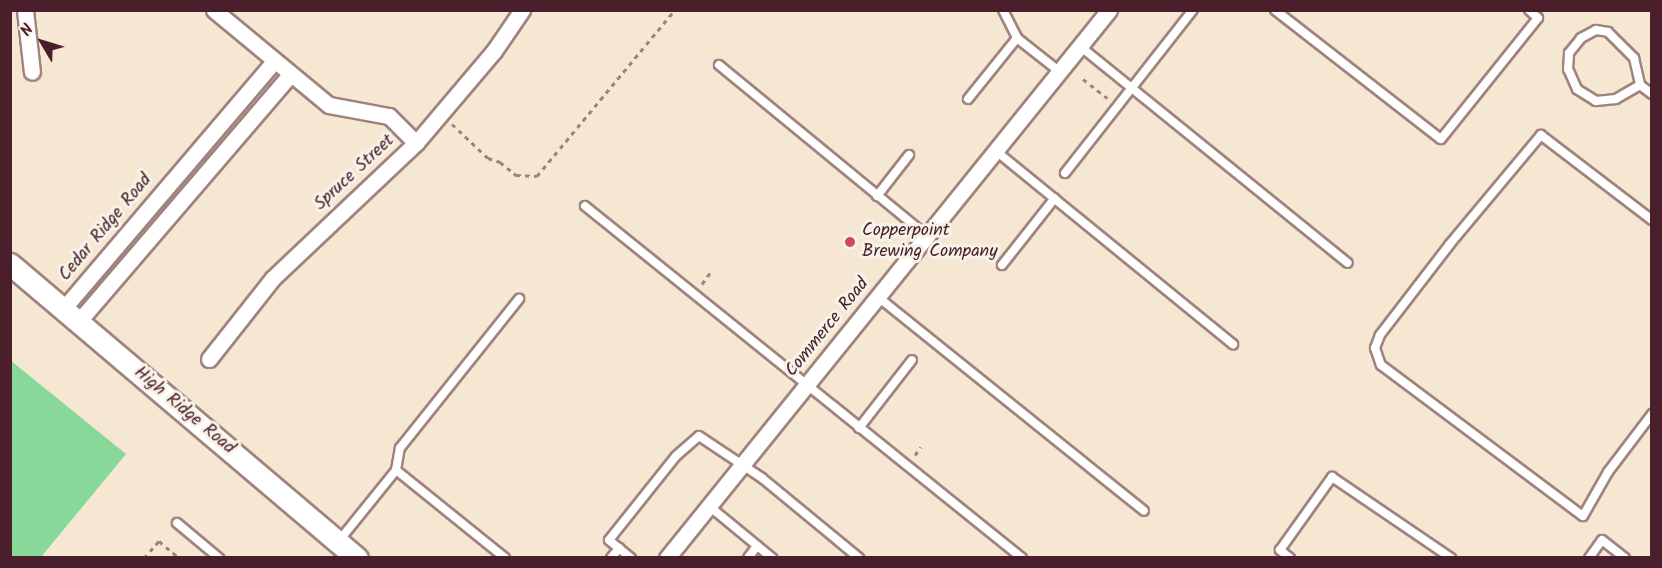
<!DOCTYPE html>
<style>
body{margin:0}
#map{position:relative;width:1662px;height:568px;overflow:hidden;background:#f5e7d2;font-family:Kalam,sans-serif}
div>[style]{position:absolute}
.green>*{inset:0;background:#88d999}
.path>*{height:3px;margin-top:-1.5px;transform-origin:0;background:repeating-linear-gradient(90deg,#a0837e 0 4.5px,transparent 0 9px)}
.roads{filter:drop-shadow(2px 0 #a0837e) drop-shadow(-2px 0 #a0837e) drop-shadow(0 2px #a0837e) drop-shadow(0 -2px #a0837e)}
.lane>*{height:8px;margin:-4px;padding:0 4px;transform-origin:4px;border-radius:4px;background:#fff}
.street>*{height:15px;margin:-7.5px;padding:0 7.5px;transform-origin:7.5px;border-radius:7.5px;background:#fff}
.secondary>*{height:21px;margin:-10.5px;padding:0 10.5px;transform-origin:10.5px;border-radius:10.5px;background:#fff}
.dots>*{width:16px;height:16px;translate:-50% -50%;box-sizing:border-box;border:3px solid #f7f3e8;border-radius:50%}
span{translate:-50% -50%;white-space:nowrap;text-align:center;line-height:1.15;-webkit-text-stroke:6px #f7f3e8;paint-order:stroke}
.street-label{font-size:18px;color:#4a1f2b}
.poi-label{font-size:18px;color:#4a1f2b}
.left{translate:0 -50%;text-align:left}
.frame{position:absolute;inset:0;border:12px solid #4a1f2b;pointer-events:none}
.north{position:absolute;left:12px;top:12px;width:60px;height:60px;-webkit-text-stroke:4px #f7f3e8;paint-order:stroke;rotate:308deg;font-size:16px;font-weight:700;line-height:24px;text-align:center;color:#4a1f2b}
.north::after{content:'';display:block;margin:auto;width:21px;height:27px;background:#4a1f2b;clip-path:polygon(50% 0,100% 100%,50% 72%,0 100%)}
</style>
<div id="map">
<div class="green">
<div style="clip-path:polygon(10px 360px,126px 454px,41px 557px,11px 557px)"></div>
</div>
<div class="path">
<div style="left:1083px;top:79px;width:31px;rotate:38deg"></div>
<div style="left:452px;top:124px;width:50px;rotate:43.4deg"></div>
<div style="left:488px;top:158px;width:13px;rotate:18deg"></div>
<div style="left:500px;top:162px;width:21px;rotate:39deg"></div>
<div style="left:516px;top:175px;width:21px;rotate:3deg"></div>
<div style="left:537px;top:176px;width:216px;rotate:-50.3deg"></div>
<div style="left:702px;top:284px;width:14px;rotate:-54deg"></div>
<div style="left:915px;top:455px;width:10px;rotate:-53deg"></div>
<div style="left:144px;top:558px;width:23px;rotate:-49deg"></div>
<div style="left:159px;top:541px;width:23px;rotate:40deg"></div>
</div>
<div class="roads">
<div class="lane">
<div style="left:1003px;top:10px;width:31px;rotate:63deg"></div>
<div style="left:1017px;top:38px;width:55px;rotate:38.3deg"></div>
<div style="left:1275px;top:10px;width:210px;rotate:37.9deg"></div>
<div style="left:1441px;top:139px;width:155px;rotate:-51.3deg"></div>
<div style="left:1538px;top:18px;width:12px;rotate:-138deg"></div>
<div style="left:1081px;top:47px;width:343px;rotate:39deg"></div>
<div style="left:719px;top:65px;width:269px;rotate:39.4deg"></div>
<div style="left:1640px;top:85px;width:28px;rotate:150deg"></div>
<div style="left:1616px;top:99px;width:20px;rotate:174deg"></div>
<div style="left:1596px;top:101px;width:22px;rotate:-148deg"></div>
<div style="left:1577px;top:89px;width:22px;rotate:-114deg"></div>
<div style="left:1568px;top:69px;width:16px;rotate:-86deg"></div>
<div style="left:1569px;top:53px;width:19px;rotate:-51deg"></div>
<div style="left:1581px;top:38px;width:17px;rotate:-28deg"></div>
<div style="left:1596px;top:30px;width:12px;rotate:9deg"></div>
<div style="left:1608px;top:32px;width:37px;rotate:45deg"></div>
<div style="left:1634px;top:58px;width:28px;rotate:77deg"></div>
<div style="left:1640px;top:85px;width:15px;rotate:37deg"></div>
<div style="left:968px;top:99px;width:78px;rotate:-51.2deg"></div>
<div style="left:996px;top:151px;width:306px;rotate:39.2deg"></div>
<div style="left:1065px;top:173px;width:207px;rotate:-51.9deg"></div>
<div style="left:877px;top:196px;width:52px;rotate:-52deg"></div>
<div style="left:585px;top:206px;width:561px;rotate:38.85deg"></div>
<div style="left:1652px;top:220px;width:140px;rotate:-142.6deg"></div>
<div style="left:1541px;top:135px;width:142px;rotate:129.9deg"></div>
<div style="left:1450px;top:244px;width:115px;rotate:127.6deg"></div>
<div style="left:1380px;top:335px;width:14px;rotate:111deg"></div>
<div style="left:1375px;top:348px;width:18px;rotate:71deg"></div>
<div style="left:1381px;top:365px;width:252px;rotate:36.8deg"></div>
<div style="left:1583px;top:516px;width:51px;rotate:-60.4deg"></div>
<div style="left:1608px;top:472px;width:73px;rotate:-52.8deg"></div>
<div style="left:1002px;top:265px;width:85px;rotate:-51.7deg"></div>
<div style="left:878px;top:297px;width:341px;rotate:38.8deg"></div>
<div style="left:859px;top:428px;width:86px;rotate:-52.1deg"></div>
<div style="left:396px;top:470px;width:22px;rotate:-80deg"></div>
<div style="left:400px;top:448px;width:191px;rotate:-51.4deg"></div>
<div style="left:709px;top:506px;width:82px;rotate:39.5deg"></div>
<div style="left:177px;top:523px;width:55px;rotate:39.8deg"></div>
<div style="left:338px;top:542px;width:92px;rotate:-51.1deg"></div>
<div style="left:396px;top:470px;width:140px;rotate:38.9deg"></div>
<div style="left:611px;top:558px;width:13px;rotate:-51deg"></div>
<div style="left:631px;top:558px;width:28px;rotate:-141deg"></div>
<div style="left:609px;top:540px;width:107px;rotate:-51.4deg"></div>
<div style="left:676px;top:456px;width:30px;rotate:-41deg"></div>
<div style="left:699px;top:436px;width:76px;rotate:33.7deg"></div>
<div style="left:762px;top:478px;width:126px;rotate:39.5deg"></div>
<div style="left:748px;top:558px;width:15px;rotate:-53deg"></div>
<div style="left:1290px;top:558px;width:13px;rotate:-141deg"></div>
<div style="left:1280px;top:550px;width:90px;rotate:-54.5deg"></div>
<div style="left:1332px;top:477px;width:144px;rotate:34.2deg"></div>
<div style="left:1589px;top:558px;width:22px;rotate:-54deg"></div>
<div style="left:1602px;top:540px;width:29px;rotate:38deg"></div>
</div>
<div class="street">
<div style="left:25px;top:10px;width:62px;rotate:83.6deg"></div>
<div style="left:214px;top:10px;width:149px;rotate:39.6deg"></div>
<div style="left:329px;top:105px;width:61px;rotate:10.4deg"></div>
<div style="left:389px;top:116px;width:38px;rotate:45deg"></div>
<div style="left:64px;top:308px;width:323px;rotate:-49.6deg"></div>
<div style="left:79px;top:321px;width:323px;rotate:-49.4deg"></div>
<div style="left:209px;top:359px;width:103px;rotate:-51.7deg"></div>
<div style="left:273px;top:278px;width:197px;rotate:-43.4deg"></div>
<div style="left:416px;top:143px;width:121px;rotate:-49.7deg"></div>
<div style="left:494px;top:51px;width:50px;rotate:-55.7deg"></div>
<div style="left:667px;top:558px;width:704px;rotate:-51.11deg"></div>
</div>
<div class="secondary">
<div style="left:10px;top:264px;width:455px;rotate:40.3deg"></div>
</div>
</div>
<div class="dots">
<div style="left:850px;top:242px;background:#d1495b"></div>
</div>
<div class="street-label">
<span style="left:355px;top:173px;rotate:-43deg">Spruce Street</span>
<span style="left:106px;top:228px;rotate:-50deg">Cedar Ridge Road</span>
<span style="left:828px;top:328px;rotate:-51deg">Commerce Road</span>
<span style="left:184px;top:411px;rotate:40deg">High Ridge Road</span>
</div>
<div class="poi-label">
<span class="left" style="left:862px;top:242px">Copperpoint<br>Brewing Company</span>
</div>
<div class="frame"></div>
<div class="north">N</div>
</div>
